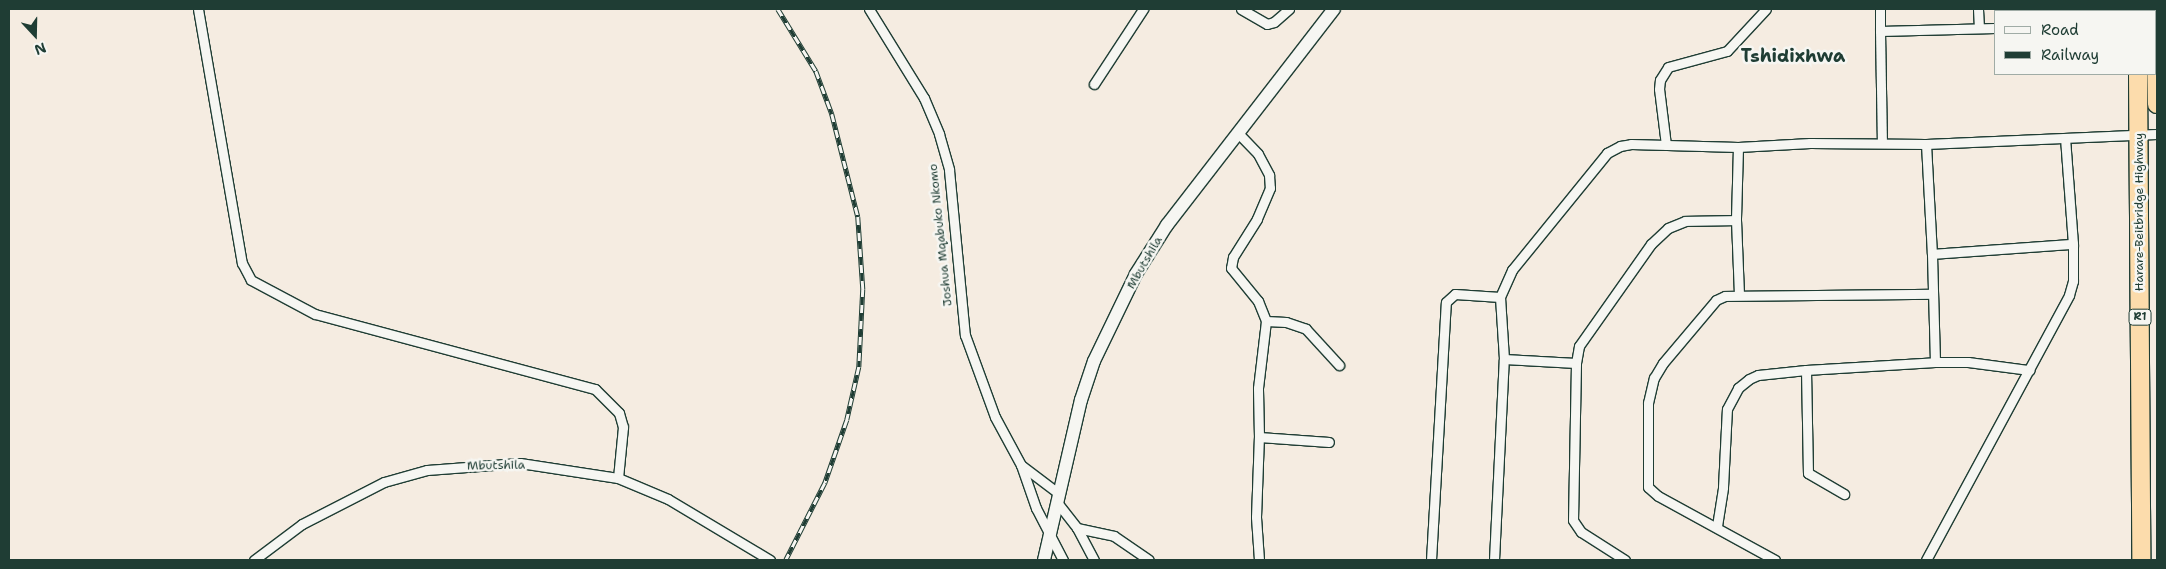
<!DOCTYPE html>
<style>
body{margin:0}
#map{position:relative;width:2166px;height:569px;overflow:hidden;background:#f5ece1;font-family:"Shantell Sans",sans-serif}
div>[style]{position:absolute}
.roads{filter:drop-shadow(1px 0 #1f3d34) drop-shadow(-1px 0 #1f3d34) drop-shadow(0 1px #1f3d34) drop-shadow(0 -1px #1f3d34)}
.street>*{height:9px;margin:-4.5px;padding:0 4.5px;transform-origin:4.5px;border-radius:4.5px;background:#f6f6f2}
.secondary>*{height:12px;margin:-6px;padding:0 6px;transform-origin:6px;border-radius:6px;background:#f6f6f2}
.highway>*{height:18px;margin:-9px;padding:0 9px;transform-origin:9px;border-radius:9px;background:#fcdcac}
.rail>*{height:4.5px;margin-top:-2.25px;transform-origin:0;background:repeating-linear-gradient(90deg,#f6f6f2 0 8px,#1f3d34 0 16px);box-sizing:border-box;border-block:1px solid #1f3d34}
span{translate:-50% -50%;white-space:nowrap;text-align:center;line-height:1.15;-webkit-text-stroke:5px #f6f6f2;paint-order:stroke}
.shield-label span{padding:1px 4px;background:#f6f6f2;border:1px solid;border-radius:4px;-webkit-text-stroke-width:0}
.shield-label{font-size:11px;color:#1f3d34;font-weight:700}
.street-label{font-size:12px;color:#1f3d34}
.district-label{font-size:18px;color:#1f3d34;font-weight:700}
.frame{position:absolute;inset:0;border:10px solid #1f3d34;pointer-events:none}
.legend{position:absolute;left:1994px;top:10px;width:162px;height:65px;box-sizing:border-box;background:#f6f6f2;border:1px solid #a0aca6;margin:0;padding:6px 9px;list-style:none;font-size:15px;color:#1f3d34}
.legend li{display:flex;align-items:center;gap:10px;height:25px}
.legend b{width:25px;border:1px solid #a0aca6}
.north{position:absolute;left:10px;top:10px;width:50px;height:50px;-webkit-text-stroke:4px #f6f6f2;paint-order:stroke;rotate:159deg;font-size:14px;font-weight:700;line-height:20px;text-align:center;color:#1f3d34}
.north::after{content:'';display:block;margin:auto;width:18px;height:22px;background:#1f3d34;clip-path:polygon(50% 0,100% 100%,50% 72%,0 100%)}
</style>
<div id="map">
<div class="roads">
<div class="street">
<div style="left:198px;top:9px;width:258px;rotate:80.2deg"></div>
<div style="left:242px;top:263px;width:19px;rotate:62deg"></div>
<div style="left:251px;top:280px;width:72px;rotate:28deg"></div>
<div style="left:315px;top:314px;width:290px;rotate:15deg"></div>
<div style="left:595px;top:389px;width:34px;rotate:45deg"></div>
<div style="left:619px;top:413px;width:15px;rotate:74deg"></div>
<div style="left:623px;top:427px;width:51px;rotate:95.6deg"></div>
<div style="left:869px;top:9px;width:105px;rotate:58.3deg"></div>
<div style="left:924px;top:98px;width:39px;rotate:67deg"></div>
<div style="left:939px;top:134px;width:37px;rotate:74deg"></div>
<div style="left:949px;top:170px;width:166px;rotate:84.5deg"></div>
<div style="left:965px;top:335px;width:87px;rotate:69.9deg"></div>
<div style="left:995px;top:417px;width:55px;rotate:61.6deg"></div>
<div style="left:1021px;top:465px;width:46px;rotate:70.8deg"></div>
<div style="left:1036px;top:508px;width:59px;rotate:62.6deg"></div>
<div style="left:1241px;top:9px;width:30px;rotate:30deg"></div>
<div style="left:1267px;top:24px;width:7px;rotate:-16deg"></div>
<div style="left:1274px;top:22px;width:20px;rotate:-41deg"></div>
<div style="left:1880px;top:9px;width:22px;rotate:90deg"></div>
<div style="left:1880px;top:31px;width:115px;rotate:-1.5deg"></div>
<div style="left:1978px;top:9px;width:19px;rotate:87deg"></div>
<div style="left:2073px;top:11px;width:2px;rotate:-90deg"></div>
<div style="left:1880px;top:31px;width:111px;rotate:89deg"></div>
<div style="left:1094px;top:84px;width:90px;rotate:-56.8deg"></div>
<div style="left:1237px;top:132px;width:30px;rotate:46deg"></div>
<div style="left:1258px;top:154px;width:24px;rotate:62deg"></div>
<div style="left:1269px;top:175px;width:13px;rotate:86deg"></div>
<div style="left:1270px;top:188px;width:34px;rotate:113deg"></div>
<div style="left:1257px;top:219px;width:45px;rotate:122.3deg"></div>
<div style="left:1233px;top:257px;width:11px;rotate:100deg"></div>
<div style="left:1231px;top:268px;width:43px;rotate:50.7deg"></div>
<div style="left:1258px;top:301px;width:22px;rotate:68deg"></div>
<div style="left:1926px;top:144px;width:110px;rotate:86.9deg"></div>
<div style="left:1666px;top:145px;width:56px;rotate:-97.1deg"></div>
<div style="left:1659px;top:89px;width:9px;rotate:-84deg"></div>
<div style="left:1660px;top:80px;width:15px;rotate:-58deg"></div>
<div style="left:1668px;top:67px;width:61px;rotate:-15.2deg"></div>
<div style="left:1727px;top:51px;width:57px;rotate:-47.1deg"></div>
<div style="left:1738px;top:147px;width:73px;rotate:91.6deg"></div>
<div style="left:1736px;top:220px;width:74px;rotate:87.7deg"></div>
<div style="left:1504px;top:359px;width:72px;rotate:3.2deg"></div>
<div style="left:1935px;top:362px;width:108px;rotate:-91.6deg"></div>
<div style="left:1932px;top:254px;width:141px;rotate:-4.1deg"></div>
<div style="left:1806px;top:370px;width:103px;rotate:88.9deg"></div>
<div style="left:1808px;top:473px;width:42px;rotate:30.3deg"></div>
<div style="left:1259px;top:437px;width:49px;rotate:-91.2deg"></div>
<div style="left:1258px;top:388px;width:67px;rotate:-83.2deg"></div>
<div style="left:1266px;top:321px;width:20px;rotate:3deg"></div>
<div style="left:1286px;top:322px;width:21px;rotate:19deg"></div>
<div style="left:1306px;top:329px;width:49px;rotate:47.5deg"></div>
<div style="left:1021px;top:465px;width:46px;rotate:37.1deg"></div>
<div style="left:1056px;top:501px;width:34px;rotate:52deg"></div>
<div style="left:1077px;top:528px;width:38px;rotate:12deg"></div>
<div style="left:1114px;top:536px;width:42px;rotate:34.4deg"></div>
<div style="left:1717px;top:526px;width:39px;rotate:-81deg"></div>
<div style="left:1723px;top:487px;width:78px;rotate:-87.1deg"></div>
<div style="left:1727px;top:409px;width:24px;rotate:-62deg"></div>
<div style="left:1738px;top:388px;width:14px;rotate:-39deg"></div>
<div style="left:1749px;top:379px;width:10px;rotate:-24deg"></div>
<div style="left:1758px;top:375px;width:48px;rotate:-5.9deg"></div>
<div style="left:1806px;top:370px;width:129px;rotate:-3.5deg"></div>
<div style="left:1935px;top:362px;width:33px"></div>
<div style="left:1968px;top:362px;width:62px;rotate:7.5deg"></div>
<div style="left:1077px;top:528px;width:36px;rotate:62deg"></div>
<div style="left:254px;top:560px;width:60px;rotate:-36.9deg"></div>
<div style="left:302px;top:524px;width:92px;rotate:-27.1deg"></div>
<div style="left:384px;top:482px;width:45px;rotate:-15.6deg"></div>
<div style="left:427px;top:470px;width:93px;rotate:-4.3deg"></div>
<div style="left:520px;top:463px;width:99px;rotate:8.7deg"></div>
<div style="left:618px;top:478px;width:54px;rotate:22.8deg"></div>
<div style="left:668px;top:499px;width:119px;rotate:30.9deg"></div>
<div style="left:1259px;top:560px;width:43px;rotate:-94deg"></div>
<div style="left:1256px;top:517px;width:80px;rotate:-87.9deg"></div>
<div style="left:1259px;top:437px;width:70px;rotate:4.1deg"></div>
<div style="left:1431px;top:560px;width:258px;rotate:-86.7deg"></div>
<div style="left:1446px;top:302px;width:12px;rotate:-42deg"></div>
<div style="left:1455px;top:294px;width:45px;rotate:3.8deg"></div>
<div style="left:1494px;top:560px;width:201px;rotate:-87.2deg"></div>
<div style="left:1504px;top:359px;width:62px;rotate:-93.7deg"></div>
<div style="left:1500px;top:297px;width:30px;rotate:-66deg"></div>
<div style="left:1512px;top:270px;width:151px;rotate:-50.9deg"></div>
<div style="left:1607px;top:153px;width:15px;rotate:-28deg"></div>
<div style="left:1620px;top:146px;width:11px;rotate:-10deg"></div>
<div style="left:1631px;top:144px;width:107px;rotate:1.6deg"></div>
<div style="left:1738px;top:147px;width:72px;rotate:-3.2deg"></div>
<div style="left:1810px;top:143px;width:116px;rotate:0.5deg"></div>
<div style="left:1926px;top:144px;width:231px;rotate:-2.5deg"></div>
<div style="left:1625px;top:560px;width:52px;rotate:-147.5deg"></div>
<div style="left:1581px;top:532px;width:14px;rotate:-124deg"></div>
<div style="left:1573px;top:520px;width:157px;rotate:-88.9deg"></div>
<div style="left:1576px;top:363px;width:17px;rotate:-80deg"></div>
<div style="left:1579px;top:346px;width:125px;rotate:-54.8deg"></div>
<div style="left:1651px;top:244px;width:23px;rotate:-43deg"></div>
<div style="left:1668px;top:228px;width:18px;rotate:-22deg"></div>
<div style="left:1685px;top:221px;width:51px;rotate:-1.1deg"></div>
<div style="left:1775px;top:560px;width:133px;rotate:-151.3deg"></div>
<div style="left:1658px;top:496px;width:13px;rotate:-138deg"></div>
<div style="left:1648px;top:487px;width:84px;rotate:-90deg"></div>
<div style="left:1648px;top:403px;width:26px;rotate:-77deg"></div>
<div style="left:1654px;top:378px;width:17px;rotate:-59deg"></div>
<div style="left:1663px;top:363px;width:82px;rotate:-49.9deg"></div>
<div style="left:1716px;top:300px;width:10px;rotate:-24deg"></div>
<div style="left:1725px;top:296px;width:207px;rotate:-0.6deg"></div>
<div style="left:1926px;top:560px;width:301px;rotate:-61.6deg"></div>
<div style="left:2069px;top:295px;width:15px;rotate:-74deg"></div>
<div style="left:2073px;top:281px;width:37px;rotate:-90deg"></div>
<div style="left:2073px;top:244px;width:106px;rotate:-94.3deg"></div>
</div>
<div class="secondary">
<div style="left:1044px;top:560px;width:164px;rotate:-77deg"></div>
<div style="left:1081px;top:400px;width:41px;rotate:-71.6deg"></div>
<div style="left:1094px;top:361px;width:97px;rotate:-64.2deg"></div>
<div style="left:1136px;top:274px;width:58px;rotate:-57.7deg"></div>
<div style="left:1167px;top:225px;width:273px;rotate:-52.3deg"></div>
</div>
<div class="highway">
<div style="left:2137px;top:9px;width:2px;rotate:90deg"></div>
<div style="left:2155px;top:9px;width:95px;rotate:88.8deg"></div>
<div style="left:2138px;top:74px;width:486px;rotate:89.6deg"></div>
</div>
</div>
<div class="rail">
<div style="left:778px;top:9px;width:73px;rotate:58.5deg"></div>
<div style="left:816px;top:71px;width:46px;rotate:69.6deg"></div>
<div style="left:832px;top:114px;width:106px;rotate:75.8deg"></div>
<div style="left:858px;top:217px;width:72px;rotate:86deg"></div>
<div style="left:863px;top:289px;width:78px;rotate:92.9deg"></div>
<div style="left:859px;top:367px;width:54px;rotate:102.8deg"></div>
<div style="left:847px;top:420px;width:67px;rotate:109.2deg"></div>
<div style="left:825px;top:483px;width:86px;rotate:116.9deg"></div>
</div>
<div class="shield-label">
<span style="left:2140px;top:317px">R1</span>
</div>
<div class="street-label">
<span style="left:2140px;top:212px;rotate:-90deg">Harare-Beitbridge Highway</span>
<span style="left:941px;top:235px;rotate:-96deg">Joshua Mqabuko Nkomo</span>
<span style="left:1145px;top:263px;rotate:-60deg">Mbutshila</span>
<span style="left:496px;top:466px;rotate:-1deg">Mbutshila</span>
</div>
<div class="district-label">
<span style="left:1793px;top:56px">Tshidixhwa</span>
</div>
<div class="frame"></div>
<ul class="legend">
<li><b style="height:6px;background:#f6f6f2"></b>Road</li>
<li><b style="height:6px;background:#1f3d34"></b>Railway</li>
</ul>
<div class="north">N</div>
</div>
